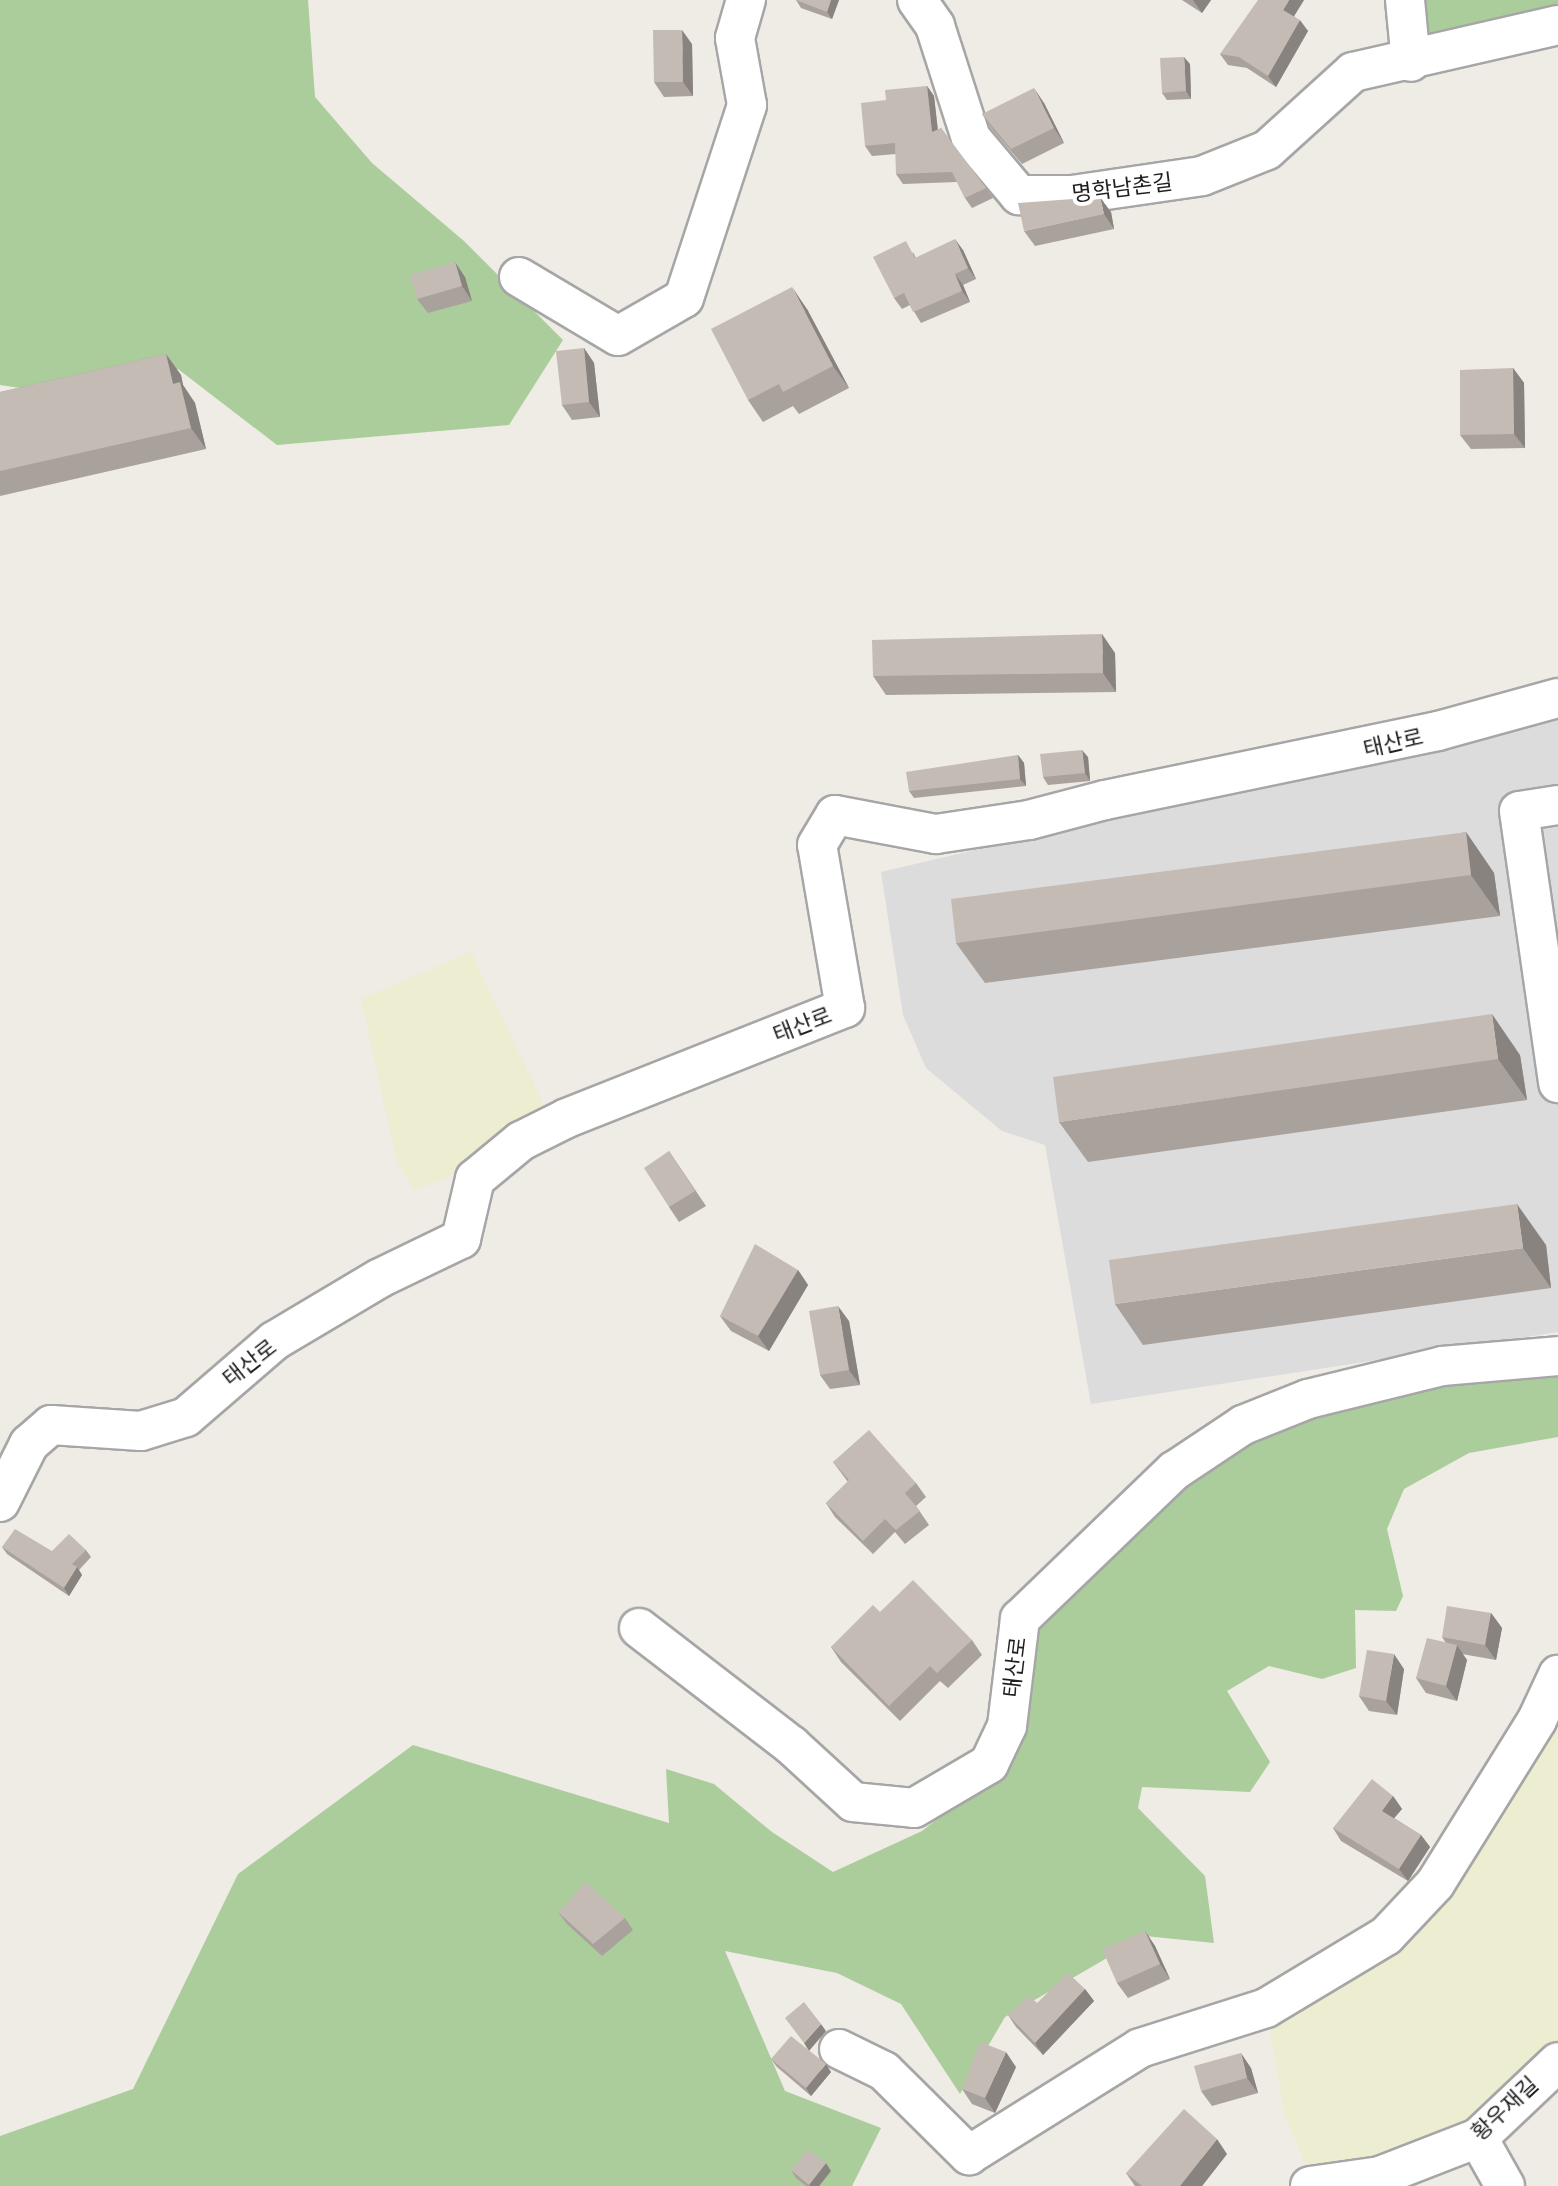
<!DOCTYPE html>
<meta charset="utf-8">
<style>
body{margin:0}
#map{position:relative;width:1558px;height:2186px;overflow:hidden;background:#efebe5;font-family:"Open Sans","Noto Sans KR",sans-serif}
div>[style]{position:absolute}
.residential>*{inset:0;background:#dddcdc}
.farmland>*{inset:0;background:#ecedd1}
.forest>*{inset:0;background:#abcd9b}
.roads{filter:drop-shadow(2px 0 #a6a6a6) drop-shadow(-2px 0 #a6a6a6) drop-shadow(0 2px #a6a6a6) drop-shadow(0 -2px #a6a6a6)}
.minor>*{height:38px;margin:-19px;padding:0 19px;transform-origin:19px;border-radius:19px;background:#fff}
.wall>*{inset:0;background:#a9a19c}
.shaded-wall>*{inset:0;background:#89837f}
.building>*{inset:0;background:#c4bbb5}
span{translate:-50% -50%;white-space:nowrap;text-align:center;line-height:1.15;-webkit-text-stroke:8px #fff;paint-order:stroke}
.street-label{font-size:22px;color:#1f1f1f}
</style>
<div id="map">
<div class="residential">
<div style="clip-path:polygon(1558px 714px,1558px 1332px,1091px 1404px,1045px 1145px,1002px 1131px,926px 1068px,903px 1015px,881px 872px)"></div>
</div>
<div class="farmland">
<div style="clip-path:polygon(471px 952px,544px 1106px,447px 1178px,414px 1190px,397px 1163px,361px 999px)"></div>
<div style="clip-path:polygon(1558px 1701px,1558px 2049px,1461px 2136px,1338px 2165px,1306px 2164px,1285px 2117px,1268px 2017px,1338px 1977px)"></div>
</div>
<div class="forest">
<div style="clip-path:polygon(0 0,308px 0,315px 97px,372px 163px,464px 241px,563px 340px,509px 425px,277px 445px,178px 369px,54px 393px,0 385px)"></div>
<div style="clip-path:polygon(1415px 0,1558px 0,1558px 9px,1418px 51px)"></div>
<div style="clip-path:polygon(1558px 1371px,1558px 1437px,1469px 1453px,1404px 1489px,1387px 1529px,1403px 1596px,1396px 1611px,1355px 1610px,1356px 1668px,1322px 1679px,1269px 1666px,1227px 1691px,1270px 1762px,1250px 1792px,1142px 1787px,1138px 1808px,1205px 1876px,1214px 1943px,1145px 1936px,1005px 2017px,960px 2094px,901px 2004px,837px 1973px,725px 1951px,785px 2091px,881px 2128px,852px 2186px,0 2186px,0 2136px,133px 2089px,238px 1874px,413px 1745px,669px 1823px,666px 1769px,714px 1784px,772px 1832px,833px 1872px,922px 1831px,1000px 1770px,1034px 1620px,1168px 1492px,1237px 1441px,1433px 1379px)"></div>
</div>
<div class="roads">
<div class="minor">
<div style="left:917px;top:0;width:32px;rotate:55deg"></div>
<div style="left:935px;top:26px;width:118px;rotate:72.2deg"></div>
<div style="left:971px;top:138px;width:75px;rotate:49.9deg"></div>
<div style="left:1019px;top:195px;width:53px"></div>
<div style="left:1072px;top:195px;width:131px;rotate:-8.3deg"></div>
<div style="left:1202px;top:176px;width:70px;rotate:-21.8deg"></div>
<div style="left:1267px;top:150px;width:116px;rotate:-42.2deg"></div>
<div style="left:1353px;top:72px;width:210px;rotate:-12.9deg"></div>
<div style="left:1405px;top:0;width:62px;rotate:84.5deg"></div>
<div style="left:519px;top:277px;width:115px;rotate:30.8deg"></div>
<div style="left:618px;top:336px;width:76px;rotate:-29.9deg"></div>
<div style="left:684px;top:298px;width:203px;rotate:-71.9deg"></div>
<div style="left:747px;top:105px;width:68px;rotate:-100.2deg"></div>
<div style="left:735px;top:38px;width:40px;rotate:-74deg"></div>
<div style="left:1558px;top:805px;width:39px;rotate:171deg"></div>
<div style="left:1519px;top:811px;width:275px;rotate:81.8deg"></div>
<div style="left:0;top:1502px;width:65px;rotate:-63.4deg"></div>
<div style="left:29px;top:1444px;width:29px;rotate:-41deg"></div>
<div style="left:51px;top:1425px;width:90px;rotate:3.8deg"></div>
<div style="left:141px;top:1431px;width:47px;rotate:-17.3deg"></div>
<div style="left:186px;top:1417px;width:116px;rotate:-40.8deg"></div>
<div style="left:274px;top:1341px;width:123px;rotate:-30.7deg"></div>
<div style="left:380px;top:1278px;width:90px;rotate:-25.7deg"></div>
<div style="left:461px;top:1239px;width:62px;rotate:-76.9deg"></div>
<div style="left:475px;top:1179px;width:60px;rotate:-39.6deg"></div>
<div style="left:521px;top:1141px;width:51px;rotate:-26.6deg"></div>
<div style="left:567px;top:1118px;width:299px;rotate:-21.6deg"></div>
<div style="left:845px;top:1008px;width:165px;rotate:-99.7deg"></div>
<div style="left:817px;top:845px;width:35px;rotate:-59deg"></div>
<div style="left:835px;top:815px;width:103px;rotate:10.7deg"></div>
<div style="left:936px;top:834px;width:94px;rotate:-8.6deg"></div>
<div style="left:1029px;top:820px;width:79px;rotate:-14.7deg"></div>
<div style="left:1105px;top:800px;width:340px;rotate:-11.7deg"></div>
<div style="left:1438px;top:731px;width:124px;rotate:-15.4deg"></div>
<div style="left:639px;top:1628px;width:192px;rotate:37.6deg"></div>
<div style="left:791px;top:1745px;width:84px;rotate:42.6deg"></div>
<div style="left:853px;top:1802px;width:61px;rotate:5.6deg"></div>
<div style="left:914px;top:1808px;width:87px;rotate:-30.4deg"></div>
<div style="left:989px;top:1764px;width:42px;rotate:-64.7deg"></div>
<div style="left:1007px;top:1726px;width:108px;rotate:-83.1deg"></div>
<div style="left:1020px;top:1619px;width:214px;rotate:-43.9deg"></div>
<div style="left:1174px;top:1471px;width:83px;rotate:-33.7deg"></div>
<div style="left:1243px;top:1425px;width:70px;rotate:-21.8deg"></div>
<div style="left:1308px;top:1399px;width:138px;rotate:-13.8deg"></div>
<div style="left:1442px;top:1366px;width:116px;rotate:-4.9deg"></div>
<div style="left:839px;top:2049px;width:50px;rotate:26.1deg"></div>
<div style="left:884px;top:2071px;width:120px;rotate:44.7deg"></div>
<div style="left:969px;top:2155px;width:202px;rotate:-32deg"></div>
<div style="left:1140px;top:2048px;width:132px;rotate:-17.6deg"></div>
<div style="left:1266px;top:2008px;width:140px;rotate:-31deg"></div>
<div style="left:1386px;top:1936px;width:71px;rotate:-46.7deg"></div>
<div style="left:1435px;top:1884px;width:193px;rotate:-58.1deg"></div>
<div style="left:1537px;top:1720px;width:50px;rotate:-65deg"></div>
<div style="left:1478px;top:2138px;width:55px;rotate:60.6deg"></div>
<div style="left:1310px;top:2186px;width:71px;rotate:-8.1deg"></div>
<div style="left:1380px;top:2176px;width:105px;rotate:-21.2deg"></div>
<div style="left:1478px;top:2138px;width:110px;rotate:-43.5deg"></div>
</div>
</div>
<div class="wall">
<div style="clip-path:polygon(796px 0,839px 0,832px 19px,801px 8px)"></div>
<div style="clip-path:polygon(1182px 0,1211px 0,1202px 13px)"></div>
<div style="clip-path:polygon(1304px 0,1294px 16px,1308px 31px,1276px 87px,1247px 68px,1228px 65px,1220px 54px)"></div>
<div style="clip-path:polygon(692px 44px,693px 96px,664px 97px,654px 82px)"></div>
<div style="clip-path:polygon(1190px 64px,1191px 99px,1167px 100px,1162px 93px)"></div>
<div style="clip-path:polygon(927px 86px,934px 96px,938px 130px,941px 128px,993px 198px,972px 208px,965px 198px,957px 182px,903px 184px,896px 174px,896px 154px,872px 156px,865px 146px,886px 100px)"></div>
<div style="clip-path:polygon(1044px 103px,1064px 143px,1022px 164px,992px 129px,982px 114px)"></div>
<div style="clip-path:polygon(1111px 212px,1114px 229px,1035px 246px,1024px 231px)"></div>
<div style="clip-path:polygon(963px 250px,976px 279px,963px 285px,970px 302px,921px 323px,910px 305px,902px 309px,894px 298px,913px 252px,916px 258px)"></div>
<div style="clip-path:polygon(465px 277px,472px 301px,428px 313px,417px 299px)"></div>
<div style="clip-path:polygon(807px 309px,849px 388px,799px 414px,793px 406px,763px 422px,748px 400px)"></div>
<div style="clip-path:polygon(584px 348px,594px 363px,600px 417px,572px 420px,562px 405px)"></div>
<div style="clip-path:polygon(166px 354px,181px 375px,183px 385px,195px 403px,206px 449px,0 496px,0 392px)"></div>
<div style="clip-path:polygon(1513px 368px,1524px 383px,1525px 448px,1471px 449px,1460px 435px)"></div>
<div style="clip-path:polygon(1115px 653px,1116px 692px,886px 695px,873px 676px)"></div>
<div style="clip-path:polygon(1018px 755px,1024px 763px,1026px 786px,914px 798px,909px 791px)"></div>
<div style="clip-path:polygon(1088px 757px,1090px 781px,1048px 785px,1043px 777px)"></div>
<div style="clip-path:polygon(1466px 832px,1494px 873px,1500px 916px,985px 983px,956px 943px)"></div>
<div style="clip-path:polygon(1520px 1055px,1527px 1100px,1088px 1162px,1059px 1122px)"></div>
<div style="clip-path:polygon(669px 1151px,706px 1206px,679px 1222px,669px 1207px)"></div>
<div style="clip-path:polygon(1546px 1245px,1551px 1288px,1143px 1345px,1115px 1304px)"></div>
<div style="clip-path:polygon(798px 1270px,808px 1285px,769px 1351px,731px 1331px,720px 1316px)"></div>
<div style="clip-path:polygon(849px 1321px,860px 1385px,830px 1389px,820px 1375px)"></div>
<div style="clip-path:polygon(833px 1462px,916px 1483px,926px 1497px,916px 1506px,929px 1525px,905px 1544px,895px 1532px,873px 1554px,835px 1517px,826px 1503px,848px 1482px)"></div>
<div style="clip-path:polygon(2px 1547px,52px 1551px,86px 1550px,91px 1557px,79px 1570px,82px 1575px,69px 1596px,7px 1554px)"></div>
<div style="clip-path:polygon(880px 1612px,972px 1640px,982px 1655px,948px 1688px,940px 1681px,900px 1721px,841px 1662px,831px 1647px)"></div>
<div style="clip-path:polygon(1491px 1613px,1502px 1628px,1496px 1660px,1462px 1654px,1467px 1660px,1457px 1701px,1426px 1693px,1416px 1678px,1446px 1643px,1442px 1637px)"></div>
<div style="clip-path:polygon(1404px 1669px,1397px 1715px,1369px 1711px,1359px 1696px)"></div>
<div style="clip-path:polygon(1393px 1796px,1402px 1809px,1394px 1818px,1421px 1835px,1430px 1847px,1408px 1881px,1341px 1841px,1333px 1828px)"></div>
<div style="clip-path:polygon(558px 1912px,625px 1918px,633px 1930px,602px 1956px,567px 1924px)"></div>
<div style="clip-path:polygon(1145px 1931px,1155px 1946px,1170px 1979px,1128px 1998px,1117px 1983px)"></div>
<div style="clip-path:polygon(1085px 1989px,1094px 2001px,1043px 2055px,1016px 2027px,1008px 2015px,1037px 2003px)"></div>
<div style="clip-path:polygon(771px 2059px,831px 2072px,811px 2096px,777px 2067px)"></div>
<div style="clip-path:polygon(1016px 2067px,995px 2113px,972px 2104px,962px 2089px)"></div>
<div style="clip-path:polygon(1251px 2068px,1258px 2093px,1212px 2106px,1201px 2091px)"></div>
<div style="clip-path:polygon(1227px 2154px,1202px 2186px,1135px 2186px,1126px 2173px)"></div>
<div style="clip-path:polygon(791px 2170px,831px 2171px,819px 2186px,806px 2186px,796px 2178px)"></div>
</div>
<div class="shaded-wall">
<div style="clip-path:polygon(831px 0,839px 0,832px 19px,827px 12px)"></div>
<div style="clip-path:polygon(1193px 0,1211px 0,1202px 13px)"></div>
<div style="clip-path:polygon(1289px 0,1304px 0,1291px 21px,1283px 10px)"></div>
<div style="clip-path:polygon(1300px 20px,1308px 31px,1276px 87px,1268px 76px)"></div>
<div style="clip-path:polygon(682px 30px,692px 44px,693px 96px,683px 82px)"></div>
<div style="clip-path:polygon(1184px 57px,1190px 64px,1191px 99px,1186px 91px)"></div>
<div style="clip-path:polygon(927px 86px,934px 96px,939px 142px,932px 132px)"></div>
<div style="clip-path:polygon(1034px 88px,1044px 103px,1064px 143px,1054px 128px)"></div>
<div style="clip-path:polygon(1100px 197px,1111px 212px,1114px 229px,1104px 214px)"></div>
<div style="clip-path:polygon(955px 239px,963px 250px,976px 279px,968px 268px)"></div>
<div style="clip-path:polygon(455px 262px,465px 277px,472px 301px,462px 286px)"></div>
<div style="clip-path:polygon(955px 274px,963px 285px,970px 302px,962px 291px)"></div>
<div style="clip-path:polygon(792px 287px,807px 309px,849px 388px,833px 366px)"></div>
<div style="clip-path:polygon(584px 348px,594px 363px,600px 417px,589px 402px)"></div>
<div style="clip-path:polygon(166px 354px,181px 375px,183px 385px,195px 403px,206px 449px,191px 428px,173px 384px)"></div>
<div style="clip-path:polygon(1513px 368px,1524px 383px,1525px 448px,1514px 434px)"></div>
<div style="clip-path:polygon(1102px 634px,1115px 653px,1116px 692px,1103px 673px)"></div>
<div style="clip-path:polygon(1082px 750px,1088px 757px,1090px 781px,1085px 773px)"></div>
<div style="clip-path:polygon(1018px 755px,1024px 763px,1026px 786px,1020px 779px)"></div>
<div style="clip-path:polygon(1466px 832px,1494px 873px,1500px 916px,1471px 875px)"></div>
<div style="clip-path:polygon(1492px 1014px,1520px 1055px,1527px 1100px,1498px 1059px)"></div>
<div style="clip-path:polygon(1517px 1204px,1546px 1245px,1551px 1288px,1523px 1248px)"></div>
<div style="clip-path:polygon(798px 1270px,808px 1285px,769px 1351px,758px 1336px)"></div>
<div style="clip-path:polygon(838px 1306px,849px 1321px,860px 1385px,849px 1370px)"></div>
<div style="clip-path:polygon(77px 1567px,82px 1575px,69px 1596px,64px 1588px)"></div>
<div style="clip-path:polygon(1491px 1613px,1502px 1628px,1496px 1660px,1485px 1645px)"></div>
<div style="clip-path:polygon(1457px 1645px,1467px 1660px,1457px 1701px,1446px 1686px)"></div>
<div style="clip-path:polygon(1394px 1654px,1404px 1669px,1397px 1715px,1386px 1701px)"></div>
<div style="clip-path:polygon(1393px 1796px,1402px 1809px,1390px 1823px,1382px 1811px)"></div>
<div style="clip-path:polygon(1421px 1835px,1430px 1847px,1408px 1881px,1399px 1869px)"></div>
<div style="clip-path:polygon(1145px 1931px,1155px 1946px,1170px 1979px,1160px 1964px)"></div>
<div style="clip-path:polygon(1085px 1989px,1094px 2001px,1043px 2055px,1035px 2043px)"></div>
<div style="clip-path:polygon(821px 2024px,826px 2031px,809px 2051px,804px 2043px)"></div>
<div style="clip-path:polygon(1006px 2052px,1016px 2067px,995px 2113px,985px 2098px)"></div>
<div style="clip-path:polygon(1241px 2053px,1251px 2068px,1258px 2093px,1247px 2078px)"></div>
<div style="clip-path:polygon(826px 2064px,831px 2072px,811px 2096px,806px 2088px)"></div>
<div style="clip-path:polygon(1217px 2139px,1227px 2154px,1202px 2186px,1180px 2186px)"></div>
<div style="clip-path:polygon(826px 2163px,831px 2171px,819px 2186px,810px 2186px,809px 2185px)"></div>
</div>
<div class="building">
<div style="clip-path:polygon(796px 0,831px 0,827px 12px)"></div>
<div style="clip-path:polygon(1258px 0,1289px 0,1283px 10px,1300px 20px,1268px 76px,1239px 57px,1220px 54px)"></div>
<div style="clip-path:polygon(653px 30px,682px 30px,683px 82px,654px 82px)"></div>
<div style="clip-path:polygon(1184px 57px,1186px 91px,1162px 93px,1160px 58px)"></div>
<div style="clip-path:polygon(927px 86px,932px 132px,941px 128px,986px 188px,965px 198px,952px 172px,896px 174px,895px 143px,865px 146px,861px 103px,886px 100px,885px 90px)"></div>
<div style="clip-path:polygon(1034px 88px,1054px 128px,1011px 149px,982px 114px)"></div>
<div style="clip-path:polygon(1100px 197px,1104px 214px,1024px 231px,1018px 203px)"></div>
<div style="clip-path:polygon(955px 239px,968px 268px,955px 274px,962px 291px,913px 312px,904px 293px,894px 298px,873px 257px,906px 241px,915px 258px)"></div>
<div style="clip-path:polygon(455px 262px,462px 286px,417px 299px,410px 275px)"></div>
<div style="clip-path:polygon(792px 287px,833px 366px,783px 392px,779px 384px,748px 400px,711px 329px)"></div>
<div style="clip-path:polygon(584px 348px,589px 402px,562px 405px,556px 351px)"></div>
<div style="clip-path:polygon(166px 354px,173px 384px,180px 382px,191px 428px,0 471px,0 392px)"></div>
<div style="clip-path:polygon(1513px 368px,1514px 434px,1460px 435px,1460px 370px)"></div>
<div style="clip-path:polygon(1102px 634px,1103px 673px,873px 676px,872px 640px)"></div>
<div style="clip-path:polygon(1082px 750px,1085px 773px,1043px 777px,1040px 754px)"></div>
<div style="clip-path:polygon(1018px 755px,1020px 779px,909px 791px,906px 772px)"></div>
<div style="clip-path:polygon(1466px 832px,1471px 875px,956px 943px,951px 899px)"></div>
<div style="clip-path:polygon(1492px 1014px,1498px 1059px,1059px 1122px,1053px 1077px)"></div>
<div style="clip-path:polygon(669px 1151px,695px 1191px,669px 1207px,644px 1168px)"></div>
<div style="clip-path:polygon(1517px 1204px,1523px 1248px,1115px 1304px,1109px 1260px)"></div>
<div style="clip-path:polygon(755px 1244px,798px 1270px,758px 1336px,720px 1316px)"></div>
<div style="clip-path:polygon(838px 1306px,849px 1370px,820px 1375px,809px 1311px)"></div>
<div style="clip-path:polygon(869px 1430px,916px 1483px,905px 1493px,920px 1511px,896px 1530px,885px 1519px,863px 1541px,826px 1503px,849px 1480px,833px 1462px)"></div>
<div style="clip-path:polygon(15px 1529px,52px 1551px,69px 1534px,86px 1550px,72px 1564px,77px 1567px,64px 1588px,2px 1547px)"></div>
<div style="clip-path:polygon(913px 1580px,972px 1640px,937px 1673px,930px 1666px,889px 1706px,831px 1647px,873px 1605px,880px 1612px)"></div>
<div style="clip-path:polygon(1447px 1606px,1491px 1613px,1485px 1645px,1442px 1637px)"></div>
<div style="clip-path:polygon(1427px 1638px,1457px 1645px,1446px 1686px,1416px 1678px)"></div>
<div style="clip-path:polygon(1367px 1650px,1394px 1654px,1386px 1701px,1359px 1696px)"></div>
<div style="clip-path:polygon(1372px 1779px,1393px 1796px,1382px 1811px,1421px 1835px,1399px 1869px,1333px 1828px)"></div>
<div style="clip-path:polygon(586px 1882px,625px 1918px,593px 1944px,558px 1912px)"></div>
<div style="clip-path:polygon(1145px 1931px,1160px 1964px,1117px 1983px,1102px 1949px)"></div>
<div style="clip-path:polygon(1068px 1973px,1085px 1989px,1035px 2043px,1008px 2015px,1029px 1995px,1037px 2003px)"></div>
<div style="clip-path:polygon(804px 2002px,821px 2024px,804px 2043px,785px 2018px)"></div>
<div style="clip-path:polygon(791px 2036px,826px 2064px,806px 2088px,771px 2059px)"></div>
<div style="clip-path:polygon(980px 2042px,1006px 2052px,985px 2098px,962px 2089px)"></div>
<div style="clip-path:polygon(1241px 2053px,1247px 2078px,1201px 2091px,1194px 2066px)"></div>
<div style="clip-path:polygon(1184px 2109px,1217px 2139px,1180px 2186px,1142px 2186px,1126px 2173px)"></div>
<div style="clip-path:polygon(808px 2149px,826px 2163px,809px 2185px,791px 2170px)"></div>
</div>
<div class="street-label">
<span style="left:1122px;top:187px;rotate:-7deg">명학남촌길</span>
<span style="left:1393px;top:742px;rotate:-13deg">태산로</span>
<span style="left:802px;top:1024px;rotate:-21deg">태산로</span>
<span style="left:249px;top:1362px;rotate:-38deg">태산로</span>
<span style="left:1014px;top:1667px;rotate:-83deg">태산로</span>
<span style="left:1504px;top:2108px;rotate:-43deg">황우재길</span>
</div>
</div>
